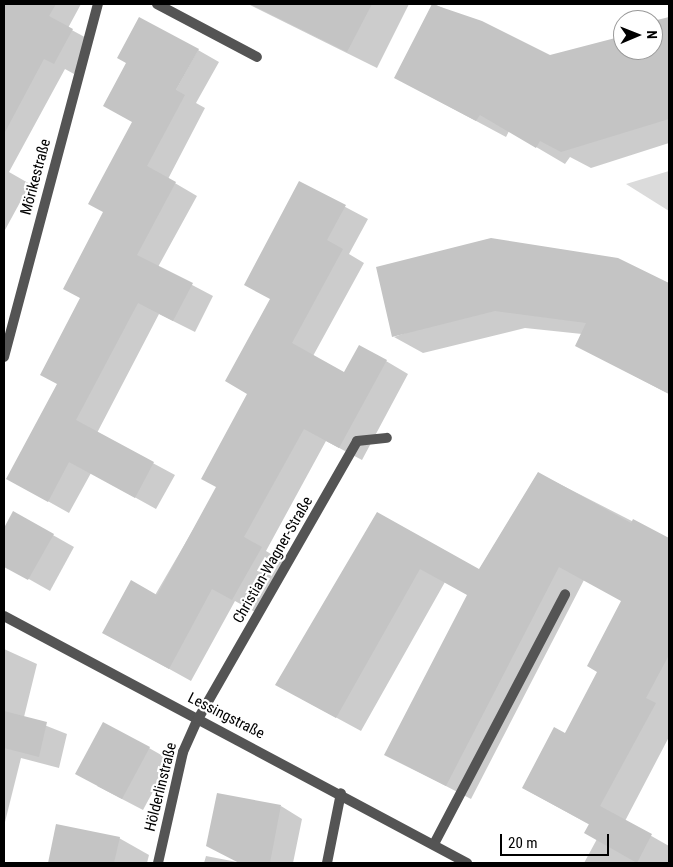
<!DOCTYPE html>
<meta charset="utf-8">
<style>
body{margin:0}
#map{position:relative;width:673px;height:867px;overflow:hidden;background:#fff;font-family:"Roboto Condensed",sans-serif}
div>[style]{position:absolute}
.green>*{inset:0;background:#dbdbdb}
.shadow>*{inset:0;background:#0003}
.building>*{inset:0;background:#c4c4c4}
.service>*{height:10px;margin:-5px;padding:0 5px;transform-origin:5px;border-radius:5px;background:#545454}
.minor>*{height:10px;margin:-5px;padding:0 5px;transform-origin:5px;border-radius:5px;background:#545454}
span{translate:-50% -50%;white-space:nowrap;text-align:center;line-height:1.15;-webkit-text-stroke:4.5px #fff;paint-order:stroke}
.street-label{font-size:15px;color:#000}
.frame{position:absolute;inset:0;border:5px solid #000;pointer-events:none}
.north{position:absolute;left:613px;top:10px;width:50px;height:50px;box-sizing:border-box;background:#fff;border:1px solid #999;border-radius:50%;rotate:89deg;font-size:14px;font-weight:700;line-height:20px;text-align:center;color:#000}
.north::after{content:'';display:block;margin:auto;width:18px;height:22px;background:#000;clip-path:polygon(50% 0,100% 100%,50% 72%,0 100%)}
.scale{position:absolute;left:500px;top:834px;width:109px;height:22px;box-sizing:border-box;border:2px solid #000;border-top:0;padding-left:6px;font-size:15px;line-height:18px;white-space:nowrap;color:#000;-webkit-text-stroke:4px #fff;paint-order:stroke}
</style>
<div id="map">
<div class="green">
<div style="clip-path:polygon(669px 171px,669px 211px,626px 184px)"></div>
</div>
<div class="shadow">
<div style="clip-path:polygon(14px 4px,81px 4px,68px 28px,92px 41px,74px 74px,65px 69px,9px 172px,30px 184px,5px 230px,4px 21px)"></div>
<div style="clip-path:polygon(248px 4px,409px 4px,377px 68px)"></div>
<div style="clip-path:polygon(434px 4px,550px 57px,623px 38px,623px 50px,653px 50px,653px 23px,669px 18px,669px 143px,591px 168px,570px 157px,565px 164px,509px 131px,506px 137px,396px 78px)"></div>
<div style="clip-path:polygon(198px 50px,219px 62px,196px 103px,205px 108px,168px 179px,197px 196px,158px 267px,213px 296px,195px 332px,159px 314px,97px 433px,175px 475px,156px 509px,91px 473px,69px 513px,28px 490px,81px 298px,65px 289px)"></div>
<div style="clip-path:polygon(300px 183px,368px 219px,349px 254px,364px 263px,313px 356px,345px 374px,386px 361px,408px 374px,362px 460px,326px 441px,266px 551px,283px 561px,255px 612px,235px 601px,191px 681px,126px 645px,218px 487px,248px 393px)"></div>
<div style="clip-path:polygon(618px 259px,669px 285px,669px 394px,576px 345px,582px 334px,525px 328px,423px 353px,394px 337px)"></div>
<div style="clip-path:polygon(538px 473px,669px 540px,669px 737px,625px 821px,669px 846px,669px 863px,584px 863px,597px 839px,590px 825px,523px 788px,565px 734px,599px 672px,623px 601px,584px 580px,471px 799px,411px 768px,469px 595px,445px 582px,361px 731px,302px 699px,377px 513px,479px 570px)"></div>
<div style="clip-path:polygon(14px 513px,74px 547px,50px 591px,4px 565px,4px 530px)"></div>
<div style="clip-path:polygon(4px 649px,37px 664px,24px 717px,67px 734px,59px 768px,21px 758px,4px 826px)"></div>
<div style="clip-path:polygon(149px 748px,170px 760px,143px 810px,97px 786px)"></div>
<div style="clip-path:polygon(281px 806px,302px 819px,293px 863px,204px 863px,206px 856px,237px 862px)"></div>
<div style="clip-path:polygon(57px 826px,119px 838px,149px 855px,147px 863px,50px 863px)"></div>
</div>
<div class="building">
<div style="clip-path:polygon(4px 4px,56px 4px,49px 16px,73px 29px,54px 64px,44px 59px,4px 134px)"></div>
<div style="clip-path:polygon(250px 4px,372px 4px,347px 52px)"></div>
<div style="clip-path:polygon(432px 4px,482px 21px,550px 55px,623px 36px,623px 29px,623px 50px,653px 50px,653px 21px,669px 17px,669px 119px,561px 152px,540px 141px,536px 148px,480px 115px,476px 121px,394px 78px)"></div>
<div style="clip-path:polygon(139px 17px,199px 49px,176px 90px,185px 95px,147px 166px,176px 182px,137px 255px,193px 283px,173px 321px,138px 303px,76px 420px,154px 462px,135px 498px,69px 462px,48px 502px,6px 479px,57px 384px,40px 375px,80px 298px,63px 289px,103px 212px,88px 204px,132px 122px,103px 106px,126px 63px,117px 58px)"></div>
<div style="clip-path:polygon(299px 181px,346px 205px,327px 240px,343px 249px,292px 343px,344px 372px,359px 345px,387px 360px,339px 448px,304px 429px,244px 537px,262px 547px,232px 600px,212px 589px,169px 669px,102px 633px,131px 580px,157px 595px,216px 487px,201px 479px,247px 394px,225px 381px,270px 299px,244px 285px)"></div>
<div style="clip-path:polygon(491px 238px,618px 258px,669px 283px,669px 394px,575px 346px,586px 323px,495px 311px,392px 337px,376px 267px)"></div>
<div style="clip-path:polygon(538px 472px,631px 523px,633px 519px,669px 538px,669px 655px,646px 698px,656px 703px,600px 806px,652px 834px,637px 863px,584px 833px,589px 824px,522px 788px,554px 727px,565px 733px,597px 672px,587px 666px,621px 601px,559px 567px,446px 786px,384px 755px,467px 595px,420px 569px,336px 718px,275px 685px,377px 512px,479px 569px)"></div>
<div style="clip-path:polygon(13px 511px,54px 534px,28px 580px,4px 567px,4px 528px)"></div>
<div style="clip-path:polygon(4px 711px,47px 722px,39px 757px,4px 748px)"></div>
<div style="clip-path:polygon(103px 722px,150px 747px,122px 799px,75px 774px)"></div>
<div style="clip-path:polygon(217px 793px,281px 805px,270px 863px,239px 863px,206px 846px)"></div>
<div style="clip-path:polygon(56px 824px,120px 837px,114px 863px,48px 863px)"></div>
</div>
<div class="service">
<div style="left:434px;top:844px;width:282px;rotate:-62.3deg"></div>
<div style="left:327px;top:863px;width:71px;rotate:-78.7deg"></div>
</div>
<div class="minor">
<div style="left:157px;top:4px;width:113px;rotate:27.9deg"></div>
<div style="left:4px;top:357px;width:365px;rotate:-75.1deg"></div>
<div style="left:4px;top:616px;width:525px;rotate:28.08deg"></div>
<div style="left:158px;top:863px;width:114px;rotate:-77.3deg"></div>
<div style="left:183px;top:752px;width:36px;rotate:-66deg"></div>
<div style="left:198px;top:719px;width:320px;rotate:-60.2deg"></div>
<div style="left:357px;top:441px;width:30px;rotate:-6deg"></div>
</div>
<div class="street-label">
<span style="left:36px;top:177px;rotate:-75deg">Mörikestraße</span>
<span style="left:273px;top:560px;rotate:-60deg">Christian-Wagner-Straße</span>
<span style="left:226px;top:716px;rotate:27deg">Lessingstraße</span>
<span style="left:161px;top:787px;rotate:-76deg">Hölderlinstraße</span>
</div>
<div class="frame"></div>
<div class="north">N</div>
<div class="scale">20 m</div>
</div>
